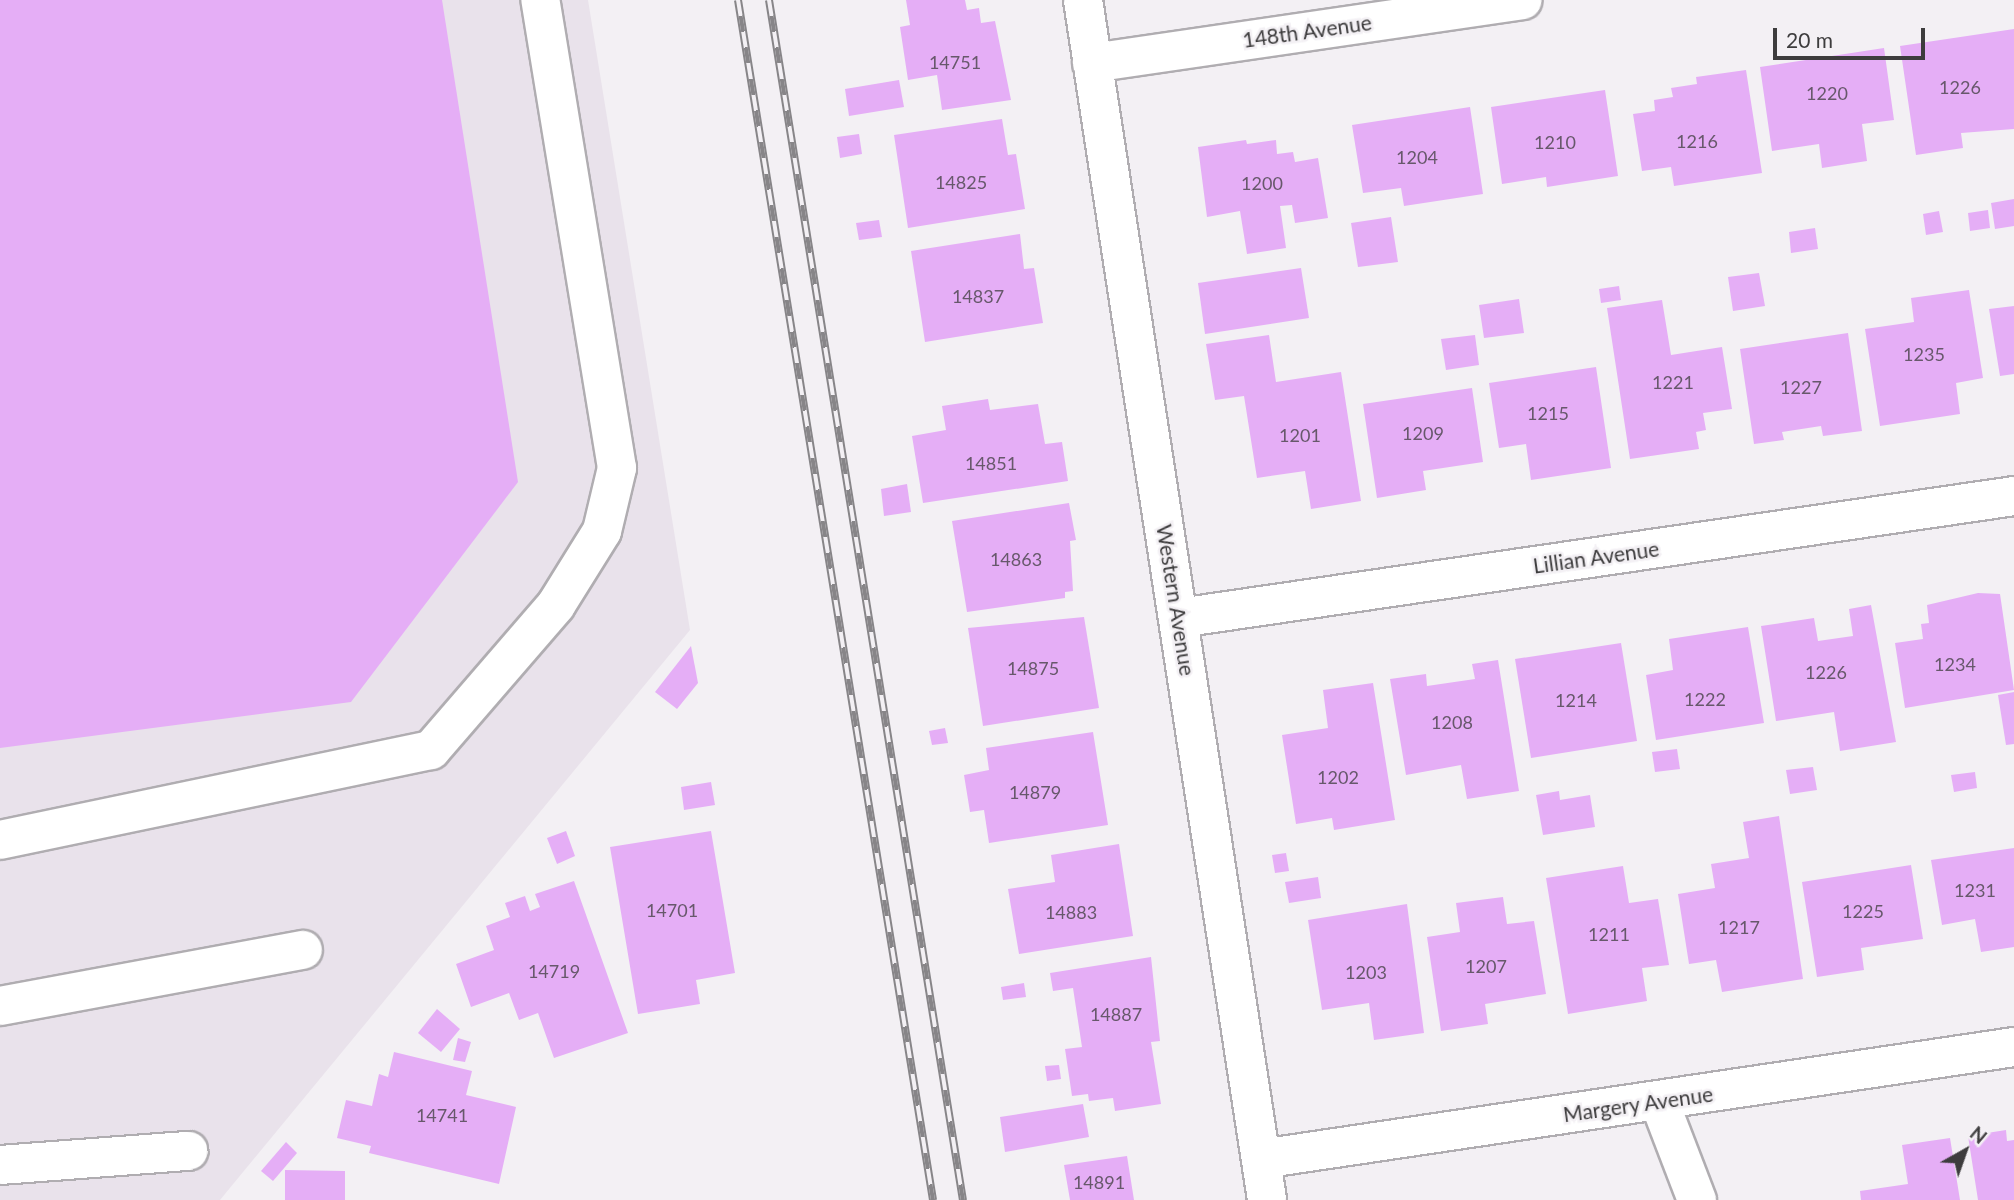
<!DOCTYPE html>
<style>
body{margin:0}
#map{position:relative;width:2014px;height:1200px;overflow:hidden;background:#f3f0f4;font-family:Lato,sans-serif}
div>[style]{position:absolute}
.built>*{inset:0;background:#e9e2eb}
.building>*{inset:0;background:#e5aef6}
.roads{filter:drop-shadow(2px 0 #b0adb1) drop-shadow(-2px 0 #b0adb1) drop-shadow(0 2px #b0adb1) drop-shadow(0 -2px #b0adb1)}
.minor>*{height:38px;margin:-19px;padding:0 19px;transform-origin:19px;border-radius:19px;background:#fff}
.rail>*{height:8px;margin-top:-4px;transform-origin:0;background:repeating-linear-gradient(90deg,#f3f0f4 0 16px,#878588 0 32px);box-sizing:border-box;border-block:2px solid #878588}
span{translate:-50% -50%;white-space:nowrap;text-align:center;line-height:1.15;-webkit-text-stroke:5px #f3f0f4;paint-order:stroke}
.number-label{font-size:18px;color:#67586b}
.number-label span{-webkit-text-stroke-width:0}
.street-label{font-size:21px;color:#3d3c3d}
.north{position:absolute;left:1930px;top:1116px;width:70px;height:70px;-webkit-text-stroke:5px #f3f0f4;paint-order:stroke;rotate:40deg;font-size:19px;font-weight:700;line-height:28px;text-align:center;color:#3d3c3d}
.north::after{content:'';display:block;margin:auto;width:24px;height:32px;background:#3d3c3d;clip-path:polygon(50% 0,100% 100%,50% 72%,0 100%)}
.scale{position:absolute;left:1773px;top:28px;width:152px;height:32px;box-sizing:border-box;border:4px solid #3d3c3d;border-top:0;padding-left:9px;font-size:21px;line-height:24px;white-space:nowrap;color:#3d3c3d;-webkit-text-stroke:5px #f3f0f4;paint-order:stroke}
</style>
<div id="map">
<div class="built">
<div style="clip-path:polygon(0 0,588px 0,690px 630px,220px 1200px,0 1200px)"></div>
</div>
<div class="building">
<div style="clip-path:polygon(0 0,442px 0,518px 482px,351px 702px,0 748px)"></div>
<div style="clip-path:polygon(906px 0,965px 0,967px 10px,979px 8px,981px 23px,995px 21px,1011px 100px,942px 110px,937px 75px,908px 80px,900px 27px,910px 25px)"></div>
<div style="clip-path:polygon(2014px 29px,2014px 129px,1961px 133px,1963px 148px,1916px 155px,1900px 46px)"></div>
<div style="clip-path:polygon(1884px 48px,1894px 120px,1862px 124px,1867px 161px,1822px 168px,1819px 144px,1772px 151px,1760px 67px)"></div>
<div style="clip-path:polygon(1746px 70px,1762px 173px,1674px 186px,1671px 167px,1642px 171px,1633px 114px,1655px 111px,1654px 100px,1673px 97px,1671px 88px,1697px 84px,1696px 77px)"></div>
<div style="clip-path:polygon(899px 80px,904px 107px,849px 116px,845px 89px)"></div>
<div style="clip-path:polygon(1605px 90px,1618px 176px,1547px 187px,1546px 177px,1502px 184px,1491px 107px)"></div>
<div style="clip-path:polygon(1470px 107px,1483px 194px,1404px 206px,1401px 188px,1363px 193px,1352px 125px)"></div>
<div style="clip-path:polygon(1002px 119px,1008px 155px,1016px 154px,1025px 209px,908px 228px,894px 135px)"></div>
<div style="clip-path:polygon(859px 134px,862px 154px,840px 158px,837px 137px)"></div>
<div style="clip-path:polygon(1246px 140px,1247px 144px,1276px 140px,1277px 154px,1293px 152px,1295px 162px,1318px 158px,1328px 218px,1295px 223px,1292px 205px,1280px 206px,1286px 248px,1247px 254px,1240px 211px,1207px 217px,1198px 147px)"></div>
<div style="clip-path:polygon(2014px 199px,2014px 226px,1995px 229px,1991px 203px)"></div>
<div style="clip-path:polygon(1988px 210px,1990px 228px,1970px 231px,1968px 213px)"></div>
<div style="clip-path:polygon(1939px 211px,1943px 232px,1926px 235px,1923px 214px)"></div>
<div style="clip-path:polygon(1391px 217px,1398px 262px,1358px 267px,1351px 223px)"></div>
<div style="clip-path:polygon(879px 220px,882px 237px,859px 240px,856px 223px)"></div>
<div style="clip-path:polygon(1815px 228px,1818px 249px,1791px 253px,1789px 232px)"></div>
<div style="clip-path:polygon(1020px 234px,1024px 269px,1034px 268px,1043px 323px,925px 342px,911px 251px)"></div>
<div style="clip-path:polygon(1301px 268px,1309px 318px,1205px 334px,1198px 283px)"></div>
<div style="clip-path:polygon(1759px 273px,1765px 306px,1733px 311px,1728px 277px)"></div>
<div style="clip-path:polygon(1619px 286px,1621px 300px,1601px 303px,1599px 289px)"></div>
<div style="clip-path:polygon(1969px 290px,1983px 378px,1956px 383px,1960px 414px,1880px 426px,1865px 329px,1914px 322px,1911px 298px)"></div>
<div style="clip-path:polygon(1519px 299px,1524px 333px,1484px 338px,1479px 305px)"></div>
<div style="clip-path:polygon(1662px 300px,1671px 355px,1722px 347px,1732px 409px,1703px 413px,1706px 430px,1696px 432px,1699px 449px,1630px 459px,1607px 308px)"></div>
<div style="clip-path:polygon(2014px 306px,2014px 374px,2000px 376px,1989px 309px)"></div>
<div style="clip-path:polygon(1848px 333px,1862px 431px,1823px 436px,1821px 426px,1782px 432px,1784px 440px,1754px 444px,1740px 349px)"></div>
<div style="clip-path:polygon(1269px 335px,1276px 382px,1341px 372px,1361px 501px,1311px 509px,1305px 471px,1257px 478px,1244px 396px,1215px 400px,1206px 344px)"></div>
<div style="clip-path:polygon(1475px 335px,1479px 365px,1446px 370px,1441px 339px)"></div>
<div style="clip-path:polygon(1596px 367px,1611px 468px,1531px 480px,1526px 444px,1499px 448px,1489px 383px)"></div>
<div style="clip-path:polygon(1472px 388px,1483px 462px,1423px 471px,1426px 490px,1377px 498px,1363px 404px)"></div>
<div style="clip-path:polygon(988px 399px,990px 410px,1038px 404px,1045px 444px,1062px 442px,1068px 481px,923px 503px,912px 436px,946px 430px,942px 406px)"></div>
<div style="clip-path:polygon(907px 484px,911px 512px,884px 516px,881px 489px)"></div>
<div style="clip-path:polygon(1069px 503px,1076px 540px,1070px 541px,1073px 591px,1065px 592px,1065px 598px,967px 612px,952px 521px)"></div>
<div style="clip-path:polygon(1978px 593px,2000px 594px,2014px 690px,1905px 708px,1895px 643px,1923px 639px,1921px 624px,1929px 623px,1927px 605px)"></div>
<div style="clip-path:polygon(1871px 605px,1896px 742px,1840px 751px,1834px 712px,1776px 721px,1761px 626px,1814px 618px,1818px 641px,1853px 636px,1849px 609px)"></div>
<div style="clip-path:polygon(1084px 617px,1099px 708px,983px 726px,968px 628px)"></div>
<div style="clip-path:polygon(1748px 627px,1764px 723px,1656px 740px,1646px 675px,1673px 670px,1669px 639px)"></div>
<div style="clip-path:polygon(1621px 643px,1637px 741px,1531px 758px,1515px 659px)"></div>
<div style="clip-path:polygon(691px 646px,698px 683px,677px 709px,655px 692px)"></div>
<div style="clip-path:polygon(1498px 660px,1519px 791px,1467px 799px,1461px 765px,1406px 775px,1390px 679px,1426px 674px,1427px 686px,1475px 679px,1472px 664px)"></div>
<div style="clip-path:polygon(1373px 683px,1395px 820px,1334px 830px,1332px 818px,1296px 824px,1282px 735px,1328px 728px,1323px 690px)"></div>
<div style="clip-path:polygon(2014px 692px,2014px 744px,2006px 745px,1998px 695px)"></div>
<div style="clip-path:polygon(945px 728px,948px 743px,932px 745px,929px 731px)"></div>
<div style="clip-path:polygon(1093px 732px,1108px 825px,989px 843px,984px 810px,970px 812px,964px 775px,989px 770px,986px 748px)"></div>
<div style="clip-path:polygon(1677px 749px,1680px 769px,1655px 772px,1652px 752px)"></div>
<div style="clip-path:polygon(1813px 767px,1817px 790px,1790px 794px,1786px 770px)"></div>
<div style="clip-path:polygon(1975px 772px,1977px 788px,1954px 792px,1951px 775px)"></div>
<div style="clip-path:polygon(711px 782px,715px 805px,684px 810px,681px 787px)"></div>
<div style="clip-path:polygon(1559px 791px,1560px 800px,1590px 795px,1595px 827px,1543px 835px,1536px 795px)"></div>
<div style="clip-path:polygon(1779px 816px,1803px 979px,1722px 992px,1716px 960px,1689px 964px,1678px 894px,1715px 888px,1711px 864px,1749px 858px,1743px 822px)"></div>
<div style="clip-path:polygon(566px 831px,575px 856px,557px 864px,547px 838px)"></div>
<div style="clip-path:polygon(711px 831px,735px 973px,696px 980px,700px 1004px,638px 1014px,610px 847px)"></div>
<div style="clip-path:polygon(1119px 844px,1133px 936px,1019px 954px,1008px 889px,1055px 882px,1051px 855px)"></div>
<div style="clip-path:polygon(2014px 848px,2014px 947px,1981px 952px,1975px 919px,1942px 925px,1931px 860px)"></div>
<div style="clip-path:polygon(1286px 853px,1289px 871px,1275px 873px,1272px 855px)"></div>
<div style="clip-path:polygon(1911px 865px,1923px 939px,1861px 948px,1864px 970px,1817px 977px,1802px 882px)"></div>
<div style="clip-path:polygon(1623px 866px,1629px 903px,1658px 899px,1669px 965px,1642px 968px,1647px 1001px,1568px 1014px,1546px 878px)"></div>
<div style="clip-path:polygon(1318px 877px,1321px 898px,1289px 903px,1285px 882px)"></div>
<div style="clip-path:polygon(574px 881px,628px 1033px,554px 1058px,538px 1013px,519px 1020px,509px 993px,471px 1007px,456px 964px,494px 950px,486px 926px,510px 917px,505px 903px,525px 896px,530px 911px,540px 907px,535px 894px)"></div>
<div style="clip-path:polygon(1503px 897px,1507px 924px,1534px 921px,1546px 994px,1485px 1004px,1488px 1024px,1441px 1031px,1427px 937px,1460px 932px,1456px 903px)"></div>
<div style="clip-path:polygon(1407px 904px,1424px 1033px,1374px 1040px,1369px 1003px,1322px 1010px,1308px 920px)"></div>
<div style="clip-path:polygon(1151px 957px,1160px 1041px,1151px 1042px,1161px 1104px,1115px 1111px,1113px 1098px,1089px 1101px,1088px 1094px,1072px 1096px,1065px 1049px,1082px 1047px,1073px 988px,1053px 991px,1050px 973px)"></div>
<div style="clip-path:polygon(1024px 983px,1026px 997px,1003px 1000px,1001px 987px)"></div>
<div style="clip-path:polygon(437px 1009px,460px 1029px,441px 1052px,418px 1033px)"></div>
<div style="clip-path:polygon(458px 1038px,471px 1042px,465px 1062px,453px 1060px)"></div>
<div style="clip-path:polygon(394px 1052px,472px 1071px,466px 1095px,516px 1107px,499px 1184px,369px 1153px,371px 1146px,337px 1138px,346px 1100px,372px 1106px,379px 1074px,388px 1077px)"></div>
<div style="clip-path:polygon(1059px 1065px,1061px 1079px,1047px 1081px,1045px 1066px)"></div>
<div style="clip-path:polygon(1083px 1104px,1089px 1137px,1005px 1152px,1000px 1117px)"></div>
<div style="clip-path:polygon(2006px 1130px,2007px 1141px,2014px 1140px,2014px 1200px,1978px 1200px,1968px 1136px)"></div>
<div style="clip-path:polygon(1950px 1138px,1960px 1200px,1861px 1200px,1860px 1191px,1908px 1184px,1902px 1145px)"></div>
<div style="clip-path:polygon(286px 1142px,297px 1153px,273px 1181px,261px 1171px)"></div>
<div style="clip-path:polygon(1127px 1156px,1134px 1200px,1070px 1200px,1064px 1165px)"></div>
<div style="clip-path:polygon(285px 1170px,345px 1171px,345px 1200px,285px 1200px)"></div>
</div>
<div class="roads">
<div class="minor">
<div style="left:1083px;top:0;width:1214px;rotate:81.28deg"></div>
<div style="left:1092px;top:63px;width:435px;rotate:-8.3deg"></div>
<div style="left:1179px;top:618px;width:844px;rotate:-8.31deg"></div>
<div style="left:0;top:840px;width:440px;rotate:-11.8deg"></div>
<div style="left:431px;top:750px;width:191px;rotate:-49.2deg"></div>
<div style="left:556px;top:605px;width:87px;rotate:-58.1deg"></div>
<div style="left:602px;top:531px;width:65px;rotate:-76.6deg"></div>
<div style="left:617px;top:468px;width:474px;rotate:-99.3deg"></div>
<div style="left:0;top:1006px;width:308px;rotate:-10.5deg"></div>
<div style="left:1659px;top:1101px;width:106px;rotate:69deg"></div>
<div style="left:1261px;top:1159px;width:761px;rotate:-8.46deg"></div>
<div style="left:0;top:1165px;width:189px;rotate:-4.3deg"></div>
</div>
</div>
<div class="rail">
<div style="left:738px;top:0;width:1216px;rotate:80.77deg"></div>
<div style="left:769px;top:0;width:1216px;rotate:80.82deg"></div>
</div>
<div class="number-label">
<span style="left:955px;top:62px">14751</span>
<span style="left:1960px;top:87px">1226</span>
<span style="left:1827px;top:93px">1220</span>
<span style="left:1697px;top:141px">1216</span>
<span style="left:1555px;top:142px">1210</span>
<span style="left:1417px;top:157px">1204</span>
<span style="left:961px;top:182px">14825</span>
<span style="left:1262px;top:183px">1200</span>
<span style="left:978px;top:296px">14837</span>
<span style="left:1924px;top:354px">1235</span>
<span style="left:1673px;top:382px">1221</span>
<span style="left:1801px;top:387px">1227</span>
<span style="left:1548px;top:413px">1215</span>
<span style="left:1423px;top:433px">1209</span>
<span style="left:1300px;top:435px">1201</span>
<span style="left:991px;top:463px">14851</span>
<span style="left:1016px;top:559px">14863</span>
<span style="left:1955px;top:664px">1234</span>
<span style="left:1033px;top:668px">14875</span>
<span style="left:1826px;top:672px">1226</span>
<span style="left:1705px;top:699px">1222</span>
<span style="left:1576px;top:700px">1214</span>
<span style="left:1452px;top:722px">1208</span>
<span style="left:1338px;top:777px">1202</span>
<span style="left:1035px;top:792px">14879</span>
<span style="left:1975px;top:890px">1231</span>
<span style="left:672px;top:910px">14701</span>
<span style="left:1863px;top:911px">1225</span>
<span style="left:1071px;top:912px">14883</span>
<span style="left:1739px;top:927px">1217</span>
<span style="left:1609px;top:934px">1211</span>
<span style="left:1486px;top:966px">1207</span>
<span style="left:554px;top:971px">14719</span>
<span style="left:1366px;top:972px">1203</span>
<span style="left:1116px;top:1014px">14887</span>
<span style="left:442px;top:1115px">14741</span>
<span style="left:1099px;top:1182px">14891</span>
</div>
<div class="street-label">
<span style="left:1307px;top:31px;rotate:-8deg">148th Avenue</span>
<span style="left:1596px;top:557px;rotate:-8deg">Lillian Avenue</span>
<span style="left:1176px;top:600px;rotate:81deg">Western Avenue</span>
<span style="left:1638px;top:1104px;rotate:-8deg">Margery Avenue</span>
</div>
<div class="north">N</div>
<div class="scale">20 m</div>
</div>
